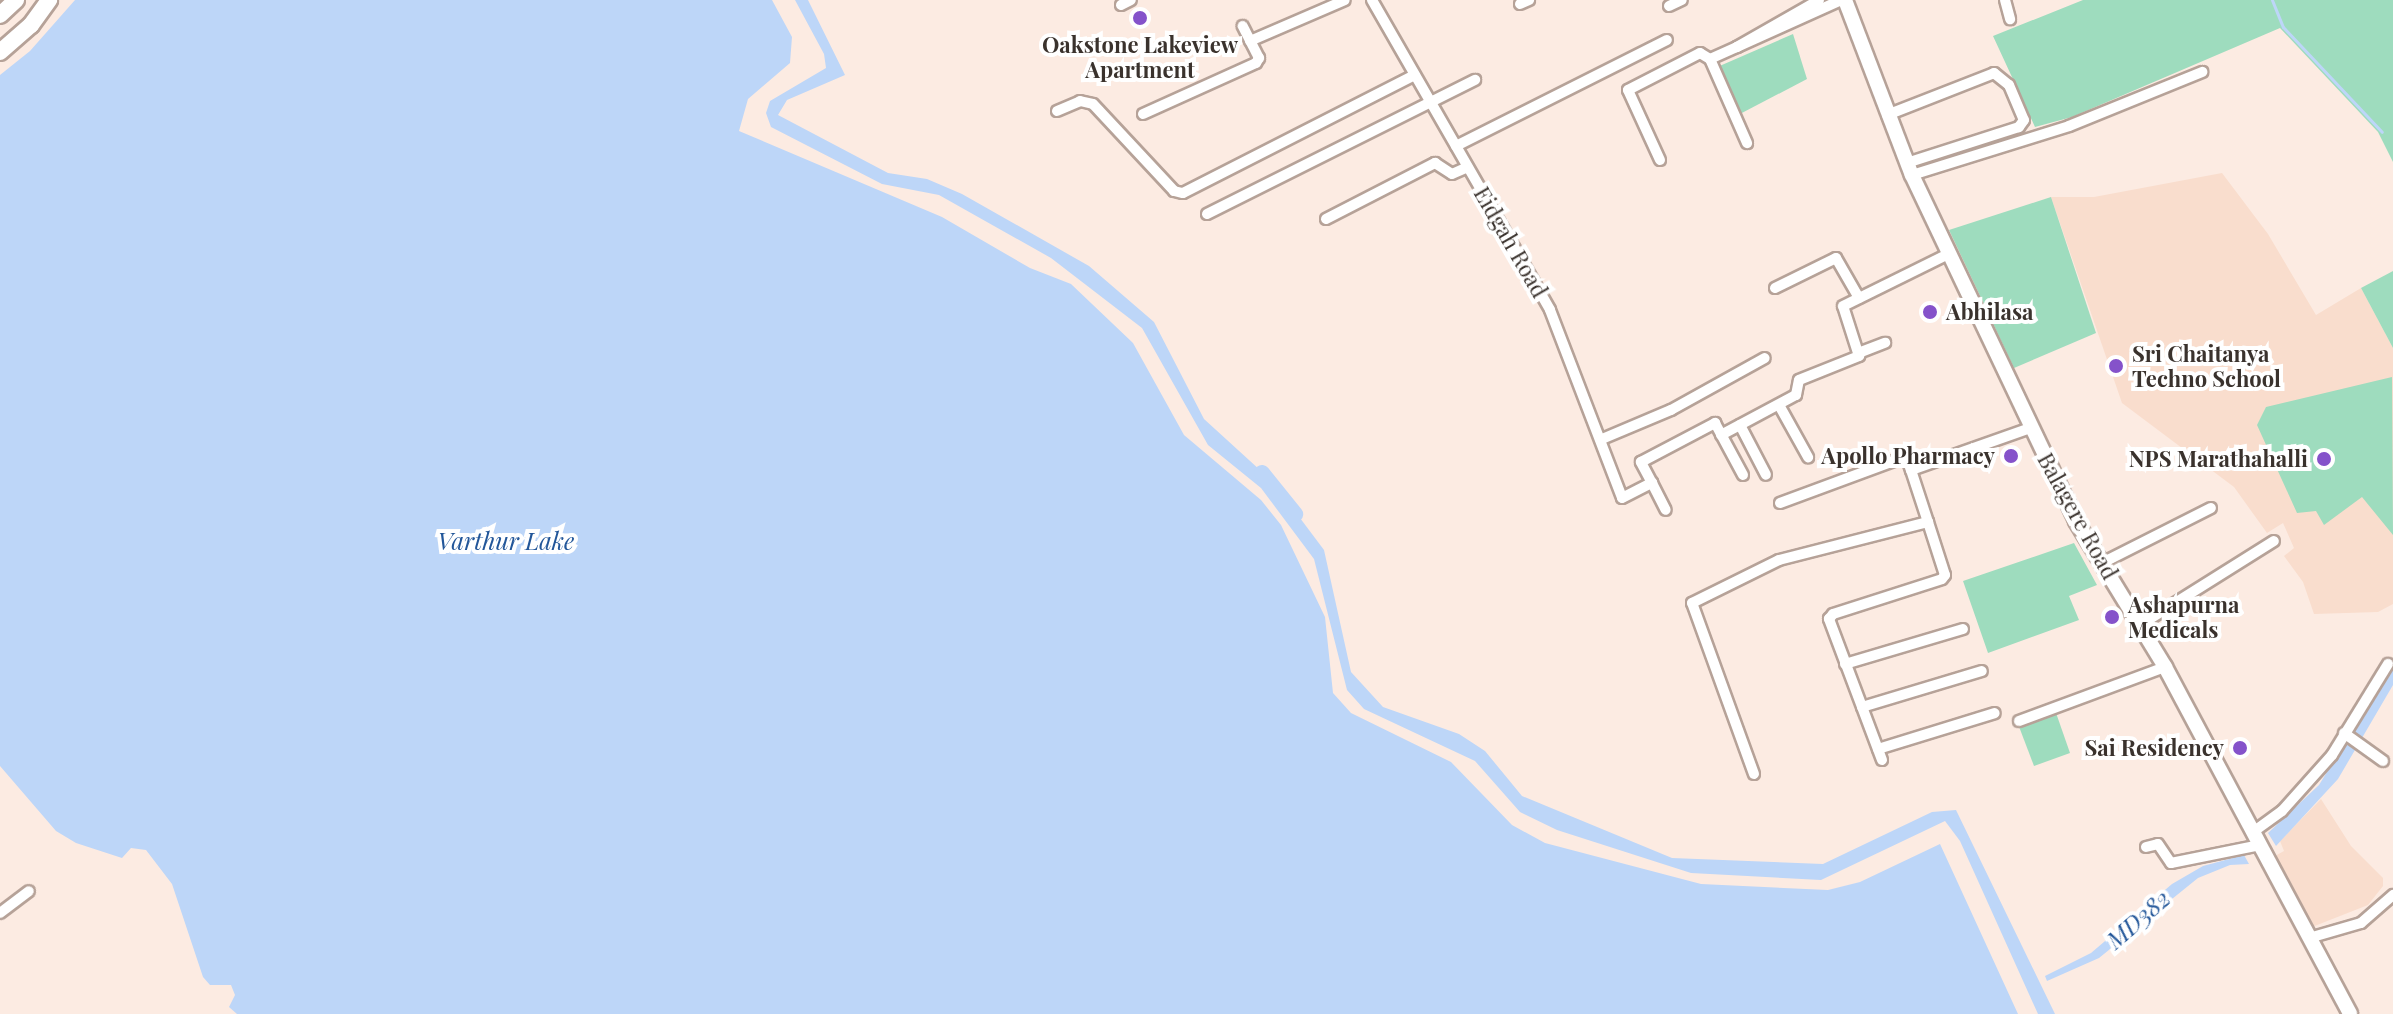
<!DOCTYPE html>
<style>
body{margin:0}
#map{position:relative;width:2393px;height:1014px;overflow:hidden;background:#fcebe2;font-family:"Playfair Display",serif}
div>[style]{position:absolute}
.built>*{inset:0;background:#f9ddcd}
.green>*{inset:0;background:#9edcbe}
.water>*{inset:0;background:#bdd6f8}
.stream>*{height:3px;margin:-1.5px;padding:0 1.5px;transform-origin:1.5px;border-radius:1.5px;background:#bdd6f8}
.river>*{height:16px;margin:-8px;padding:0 8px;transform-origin:8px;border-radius:8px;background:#bdd6f8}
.roads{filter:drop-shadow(2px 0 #b6a298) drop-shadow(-2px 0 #b6a298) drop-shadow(0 2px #b6a298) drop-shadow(0 -2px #b6a298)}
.street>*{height:10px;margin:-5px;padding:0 5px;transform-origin:5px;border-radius:5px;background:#fff}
.secondary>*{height:14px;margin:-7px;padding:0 7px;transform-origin:7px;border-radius:7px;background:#fff}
.primary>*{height:16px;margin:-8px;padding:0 8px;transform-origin:8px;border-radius:8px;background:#fff}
.dots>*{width:22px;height:22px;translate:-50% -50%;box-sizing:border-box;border:4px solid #fff;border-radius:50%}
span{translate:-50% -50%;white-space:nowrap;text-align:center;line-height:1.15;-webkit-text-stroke:8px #fff;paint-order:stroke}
.poi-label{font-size:22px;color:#3a322d;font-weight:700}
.left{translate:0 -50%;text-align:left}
.right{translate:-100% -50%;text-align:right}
.street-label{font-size:22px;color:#3a322d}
.water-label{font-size:24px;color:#225699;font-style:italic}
</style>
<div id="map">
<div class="built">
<div style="clip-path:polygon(2222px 173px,2268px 234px,2316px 315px,2361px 288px,2393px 348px,2393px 604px,2378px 612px,2314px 614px,2303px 582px,2284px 556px,2294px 548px,2283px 523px,2267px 533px,2234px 487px,2122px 403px,2051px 197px,2094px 197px)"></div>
<div style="clip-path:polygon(2321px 799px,2351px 846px,2383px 878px,2383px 886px,2368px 905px,2307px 929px,2273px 857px,2284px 851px,2280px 841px)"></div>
</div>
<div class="green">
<div style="clip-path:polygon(2083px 0,2393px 0,2393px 162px,2378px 132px,2280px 28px,2072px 117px,2035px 127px,1993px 36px)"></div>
<div style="clip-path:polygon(1793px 34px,1807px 79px,1738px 115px,1715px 68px)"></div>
<div style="clip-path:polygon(2051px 197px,2096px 333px,2014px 368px,1949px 230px)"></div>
<div style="clip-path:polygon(2393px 271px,2393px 348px,2361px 288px)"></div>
<div style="clip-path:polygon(2392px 377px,2393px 535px,2362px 497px,2324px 525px,2316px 511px,2297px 513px,2257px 425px,2266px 407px)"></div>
<div style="clip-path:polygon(2074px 543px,2097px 585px,2069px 596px,2079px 620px,1988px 653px,1963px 581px)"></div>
<div style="clip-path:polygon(2055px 710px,2070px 753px,2034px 766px,2018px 724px)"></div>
</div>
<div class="water">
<div style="clip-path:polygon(75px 0,772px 0,792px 37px,790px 63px,748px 99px,739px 131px,942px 217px,1030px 268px,1071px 284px,1133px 343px,1184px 435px,1261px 500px,1281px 525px,1325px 617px,1333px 693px,1351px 713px,1451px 762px,1512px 825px,1545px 843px,1701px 884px,1828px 890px,1860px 882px,1940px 844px,2018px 1014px,237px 1014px,229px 1007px,235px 995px,231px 985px,210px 985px,203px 977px,172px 884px,146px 850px,131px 848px,122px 858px,76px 843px,56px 831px,0 766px,0 75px,30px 51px)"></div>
<div style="clip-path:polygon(795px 0,808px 0,845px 75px,787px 100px,778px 115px,888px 173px,927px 179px,962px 194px,1089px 266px,1154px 322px,1204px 419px,1273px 482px,1324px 550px,1351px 672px,1383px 707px,1459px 734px,1485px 751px,1522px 796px,1672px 858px,1823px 864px,1932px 812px,1956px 810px,2055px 1014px,2038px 1014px,1960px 841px,1945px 821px,1821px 880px,1691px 873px,1557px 830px,1520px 812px,1475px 761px,1364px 709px,1347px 690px,1314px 559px,1261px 488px,1208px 445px,1142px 328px,1051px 258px,939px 195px,882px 184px,771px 127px,766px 113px,770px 101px,826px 68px,824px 54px)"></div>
<div style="clip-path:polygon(2393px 664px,2393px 685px,2338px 779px,2276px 846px,2268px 833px,2319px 785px)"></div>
<div style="clip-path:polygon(2244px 855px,2249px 864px,2230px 865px,2198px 878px,2099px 958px,2047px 981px,2045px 976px,2091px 953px,2172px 884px,2203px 866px)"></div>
</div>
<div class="stream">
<div style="left:2272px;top:0;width:29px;rotate:68deg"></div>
<div style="left:2283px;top:27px;width:144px;rotate:46.7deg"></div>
</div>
<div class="river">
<div style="left:1262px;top:473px;width:53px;rotate:51.2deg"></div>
</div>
<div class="roads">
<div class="street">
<div style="left:1372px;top:0;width:357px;rotate:60.1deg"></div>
<div style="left:1550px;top:310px;width:201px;rotate:69deg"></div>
<div style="left:1622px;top:498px;width:34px;rotate:-27deg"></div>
<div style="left:1652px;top:483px;width:24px;rotate:-118deg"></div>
<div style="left:1641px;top:462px;width:84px;rotate:-27.8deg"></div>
<div style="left:1715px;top:423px;width:59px;rotate:61.7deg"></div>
<div style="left:1819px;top:0;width:95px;rotate:150.2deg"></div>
<div style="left:1737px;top:47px;width:114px;rotate:-24.3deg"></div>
<div style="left:2005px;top:0;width:20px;rotate:75deg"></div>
<div style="left:1520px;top:4px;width:10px;rotate:-24deg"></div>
<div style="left:1121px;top:5px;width:11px;rotate:-27deg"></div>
<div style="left:1669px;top:6px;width:14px;rotate:-25deg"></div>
<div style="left:1250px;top:41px;width:103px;rotate:-23.3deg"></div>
<div style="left:1710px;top:59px;width:30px;rotate:-24deg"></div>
<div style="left:1057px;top:111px;width:25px;rotate:-23deg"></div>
<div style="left:1080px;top:101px;width:13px;rotate:13deg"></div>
<div style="left:1093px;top:104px;width:119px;rotate:47deg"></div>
<div style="left:1174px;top:191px;width:9px;rotate:13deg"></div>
<div style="left:1183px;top:193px;width:260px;rotate:-27deg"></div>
<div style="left:1143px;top:114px;width:124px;rotate:-24.3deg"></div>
<div style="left:1256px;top:63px;width:6px;rotate:-59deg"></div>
<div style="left:1259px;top:58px;width:36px;rotate:-117deg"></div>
<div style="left:1887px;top:115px;width:115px;rotate:-21.4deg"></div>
<div style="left:1994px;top:73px;width:19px;rotate:39deg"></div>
<div style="left:2009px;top:85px;width:38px;rotate:67deg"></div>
<div style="left:2024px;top:120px;width:9px;rotate:126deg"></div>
<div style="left:2019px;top:127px;width:118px;rotate:162.2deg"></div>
<div style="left:1456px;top:146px;width:236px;rotate:-26.7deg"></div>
<div style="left:1660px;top:160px;width:77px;rotate:-114.6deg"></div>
<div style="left:1628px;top:90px;width:81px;rotate:-27.2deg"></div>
<div style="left:1700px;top:53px;width:12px;rotate:31deg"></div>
<div style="left:1710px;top:59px;width:92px;rotate:66.2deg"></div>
<div style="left:1912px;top:175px;width:164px;rotate:-17.3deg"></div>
<div style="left:2069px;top:126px;width:144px;rotate:-22.1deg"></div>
<div style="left:1207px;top:214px;width:300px;rotate:-26.6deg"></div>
<div style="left:1326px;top:219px;width:123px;rotate:-27.2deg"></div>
<div style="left:1435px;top:163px;width:20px;rotate:33deg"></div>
<div style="left:1452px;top:174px;width:17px;rotate:-24deg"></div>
<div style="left:1775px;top:288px;width:68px;rotate:-26.2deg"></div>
<div style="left:1836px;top:258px;width:46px;rotate:60.1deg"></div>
<div style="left:1861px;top:352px;width:26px;rotate:-21deg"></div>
<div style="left:1779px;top:405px;width:60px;rotate:60.9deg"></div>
<div style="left:1740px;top:425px;width:56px;rotate:62.5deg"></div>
<div style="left:1721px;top:435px;width:85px;rotate:-28.1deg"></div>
<div style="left:1796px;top:395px;width:15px;rotate:-79deg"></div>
<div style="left:1799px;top:380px;width:65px;rotate:-21.8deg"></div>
<div style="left:1859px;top:356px;width:52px;rotate:-107.7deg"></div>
<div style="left:1843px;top:306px;width:117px;rotate:-26.3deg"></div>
<div style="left:1602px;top:439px;width:75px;rotate:-22.8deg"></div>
<div style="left:1671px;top:410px;width:107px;rotate:-29deg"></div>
<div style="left:1652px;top:483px;width:30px;rotate:63deg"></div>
<div style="left:1780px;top:503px;width:127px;rotate:-20.3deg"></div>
<div style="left:1899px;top:459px;width:8px"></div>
<div style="left:1907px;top:459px;width:12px;rotate:70deg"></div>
<div style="left:1911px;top:470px;width:126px;rotate:-19.4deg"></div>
<div style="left:2102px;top:563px;width:122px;rotate:-26.8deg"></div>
<div style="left:2140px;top:625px;width:158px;rotate:-32.1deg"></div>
<div style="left:1845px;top:664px;width:123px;rotate:-16.5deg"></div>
<div style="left:1862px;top:707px;width:125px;rotate:-16.7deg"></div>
<div style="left:2019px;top:721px;width:156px;rotate:-20.3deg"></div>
<div style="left:2344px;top:733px;width:48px;rotate:35.7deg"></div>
<div style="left:1878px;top:749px;width:122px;rotate:-17.1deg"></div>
<div style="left:1882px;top:760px;width:151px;rotate:-110.6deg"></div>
<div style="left:1829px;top:619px;width:6px;rotate:-51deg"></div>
<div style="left:1833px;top:614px;width:114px;rotate:-17.8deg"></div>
<div style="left:1942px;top:579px;width:5px;rotate:-53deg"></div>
<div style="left:1945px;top:575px;width:56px;rotate:-107.8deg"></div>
<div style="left:1754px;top:774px;width:182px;rotate:-109.9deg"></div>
<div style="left:1692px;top:603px;width:97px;rotate:-26.3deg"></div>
<div style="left:1779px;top:560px;width:154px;rotate:-14.3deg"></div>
<div style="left:1928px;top:522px;width:55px;rotate:-108.1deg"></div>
<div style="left:2253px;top:832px;width:36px;rotate:-36deg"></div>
<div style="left:2282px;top:811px;width:75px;rotate:-48.2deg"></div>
<div style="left:2332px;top:755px;width:107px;rotate:-58.4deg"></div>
<div style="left:2146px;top:847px;width:12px;rotate:-14deg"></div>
<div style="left:2158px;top:844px;width:23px;rotate:56deg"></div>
<div style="left:2171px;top:863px;width:91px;rotate:-11.4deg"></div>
<div style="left:0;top:913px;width:36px;rotate:-37deg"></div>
<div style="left:2309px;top:938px;width:54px;rotate:-16.1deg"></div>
<div style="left:2361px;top:923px;width:43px;rotate:-41.2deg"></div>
</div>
<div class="secondary">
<div style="left:1845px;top:0;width:187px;rotate:69.1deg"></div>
<div style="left:1912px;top:175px;width:383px;rotate:64.6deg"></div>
<div style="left:2076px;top:521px;width:171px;rotate:58.6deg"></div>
<div style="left:2165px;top:667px;width:393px;rotate:61.9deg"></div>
</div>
<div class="primary">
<div style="left:0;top:15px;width:22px;rotate:-43deg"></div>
<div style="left:0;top:52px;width:41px;rotate:-41.1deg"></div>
<div style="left:31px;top:25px;width:31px;rotate:-54deg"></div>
</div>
</div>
<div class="dots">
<div style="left:1140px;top:18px;background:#8552ca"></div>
<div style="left:1930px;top:312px;background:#8552ca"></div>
<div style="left:2116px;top:366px;background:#8552ca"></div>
<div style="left:2011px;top:456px;background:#8552ca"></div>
<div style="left:2324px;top:459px;background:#8552ca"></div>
<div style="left:2112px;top:617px;background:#8552ca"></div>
<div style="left:2240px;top:748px;background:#8552ca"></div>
</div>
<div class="poi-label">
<span style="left:1140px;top:57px">Oakstone Lakeview<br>Apartment</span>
<span class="left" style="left:1946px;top:312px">Abhilasa</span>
<span class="left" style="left:2132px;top:366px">Sri Chaitanya<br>Techno School</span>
<span class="right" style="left:1995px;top:456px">Apollo Pharmacy</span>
<span class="right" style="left:2308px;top:459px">NPS Marathahalli</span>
<span class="left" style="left:2128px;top:617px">Ashapurna<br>Medicals</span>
<span class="right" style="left:2224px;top:748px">Sai Residency</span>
</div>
<div class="street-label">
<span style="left:1511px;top:242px;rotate:60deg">Eidgah Road</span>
<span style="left:2078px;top:516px;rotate:61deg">Balagere Road</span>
</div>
<div class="water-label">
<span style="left:506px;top:541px">Varthur Lake</span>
<span style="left:2138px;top:919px;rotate:-41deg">MD382</span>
</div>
</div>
